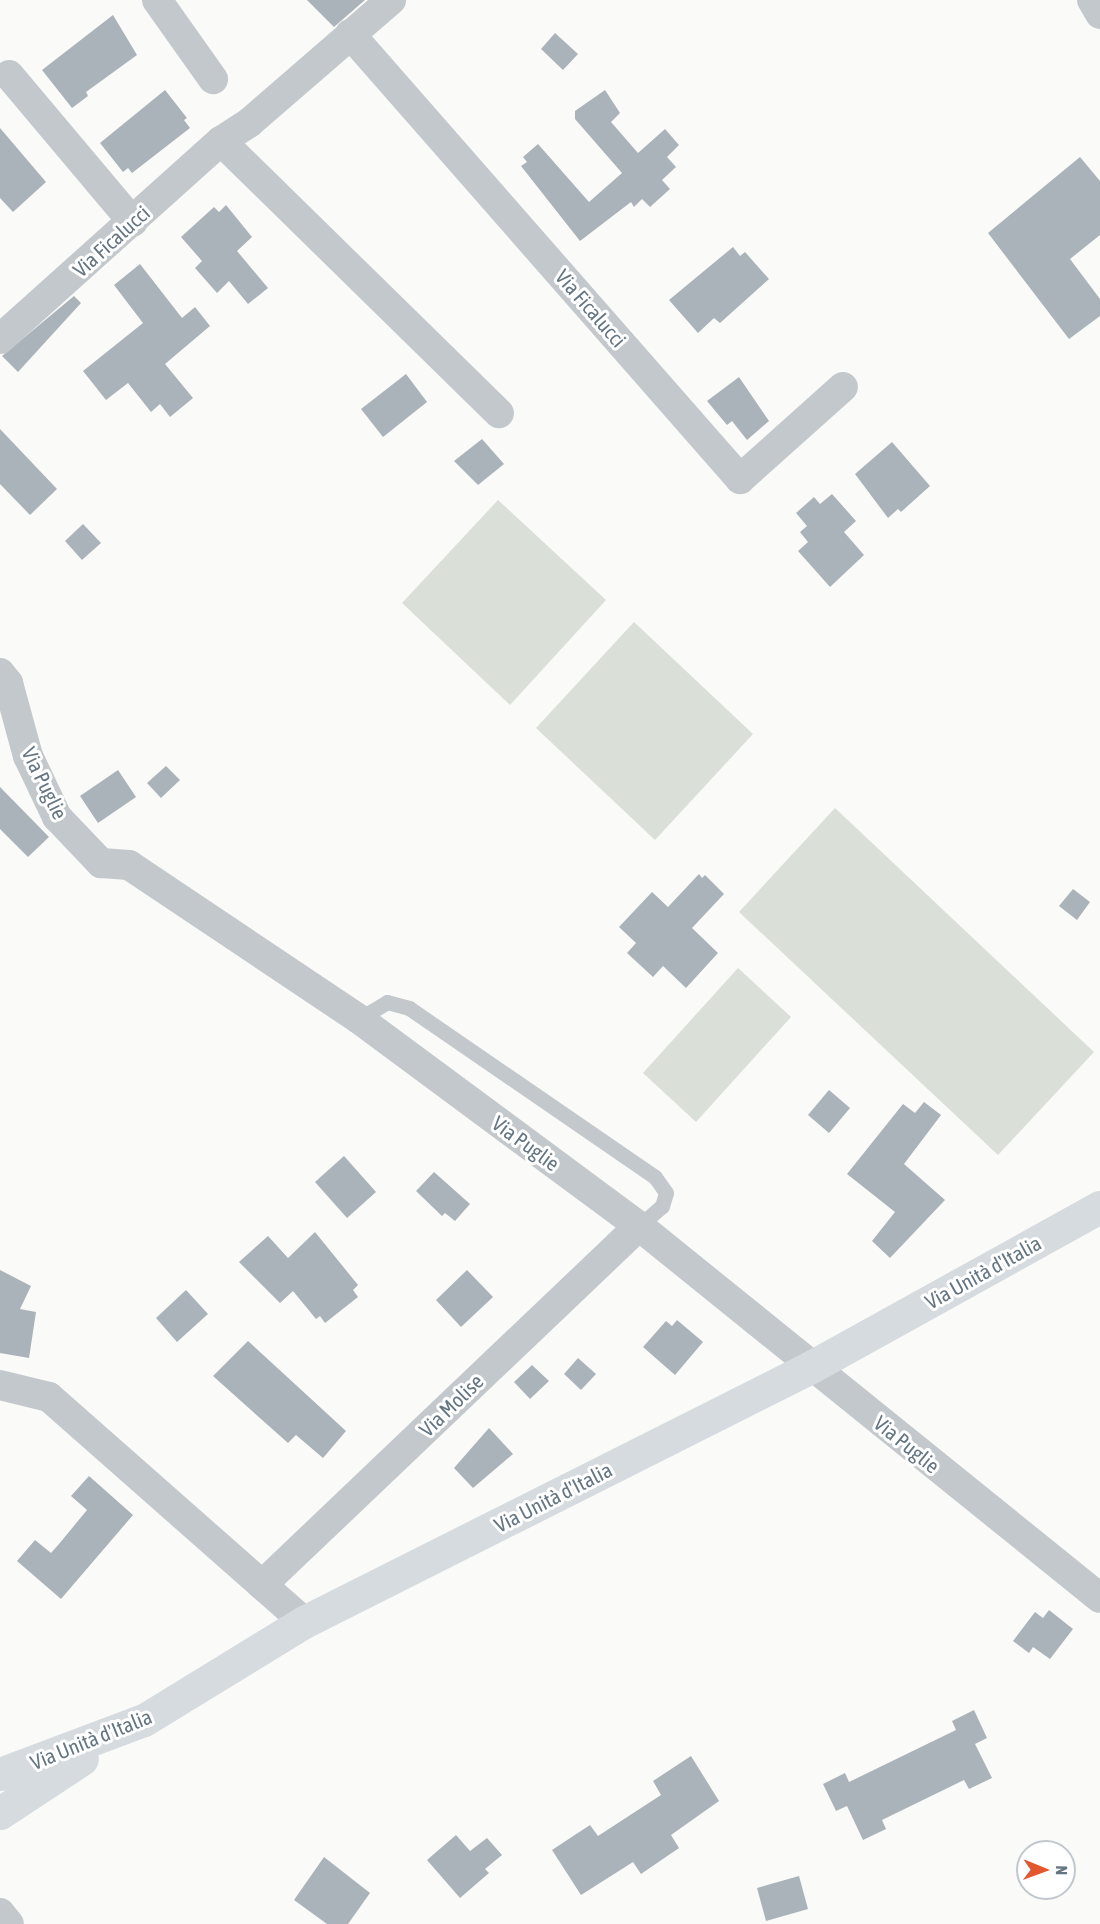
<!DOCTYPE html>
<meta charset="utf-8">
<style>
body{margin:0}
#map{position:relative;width:1100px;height:1924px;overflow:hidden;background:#fafaf8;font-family:"Asap Condensed",sans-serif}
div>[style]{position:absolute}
.green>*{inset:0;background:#dadfd7}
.building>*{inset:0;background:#aab3b9}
.lane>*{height:15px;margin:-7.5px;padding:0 7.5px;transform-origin:7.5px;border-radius:7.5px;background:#c3c8cc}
.street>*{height:30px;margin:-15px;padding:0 15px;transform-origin:15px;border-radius:15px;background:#c3c8cc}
.secondary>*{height:33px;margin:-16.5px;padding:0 16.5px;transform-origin:16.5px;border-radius:16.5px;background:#d6dbdf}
span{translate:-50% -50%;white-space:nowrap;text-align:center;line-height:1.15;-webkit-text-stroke:6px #fff;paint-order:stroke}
.street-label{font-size:21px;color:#657683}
.north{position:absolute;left:1016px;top:1840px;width:60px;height:60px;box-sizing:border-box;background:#fff;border:2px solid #c1c8cd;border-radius:50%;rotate:91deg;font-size:16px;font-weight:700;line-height:24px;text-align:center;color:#657683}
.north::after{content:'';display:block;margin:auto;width:21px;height:27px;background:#e4572e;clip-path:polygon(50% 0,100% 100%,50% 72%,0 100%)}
</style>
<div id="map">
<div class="green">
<div style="clip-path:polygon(498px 500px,606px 600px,510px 705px,402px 603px)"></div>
<div style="clip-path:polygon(634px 622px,753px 734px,655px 840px,536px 728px)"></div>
<div style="clip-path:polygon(835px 808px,1094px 1052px,998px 1155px,739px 912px)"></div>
<div style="clip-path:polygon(738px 968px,791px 1017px,696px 1122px,643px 1073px)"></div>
</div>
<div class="building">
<div style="clip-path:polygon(307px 0,365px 0,334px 27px)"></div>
<div style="clip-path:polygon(113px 15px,137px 55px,86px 92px,88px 96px,72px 108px,42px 70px)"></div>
<div style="clip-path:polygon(555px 33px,578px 54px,563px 70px,541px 49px)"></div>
<div style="clip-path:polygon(165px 90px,187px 118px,184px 120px,190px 128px,132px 173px,128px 168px,123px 172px,100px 143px)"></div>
<div style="clip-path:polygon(605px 90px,620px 113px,611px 122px,638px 153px,665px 129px,679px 145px,667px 157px,676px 167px,662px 180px,670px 189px,650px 207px,642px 199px,634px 207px,631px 202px,580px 241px,521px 166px,527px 162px,523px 157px,538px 144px,589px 202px,622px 173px,575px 119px,575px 111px)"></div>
<div style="clip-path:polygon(0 128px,46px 182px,13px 212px,0 198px)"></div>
<div style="clip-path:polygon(1080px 157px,1100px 181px,1100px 235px,1070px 259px,1100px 299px,1100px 316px,1069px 339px,988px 233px)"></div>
<div style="clip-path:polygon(226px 205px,252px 237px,237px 251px,268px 288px,248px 304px,229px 281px,217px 293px,195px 268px,202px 261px,181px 237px,214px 207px,219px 212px)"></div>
<div style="clip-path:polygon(733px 247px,740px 256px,745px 252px,769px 279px,720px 323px,714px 318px,698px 333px,669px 300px)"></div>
<div style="clip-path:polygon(140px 264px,182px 318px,195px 307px,210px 326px,165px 364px,193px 398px,170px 417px,160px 404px,151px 412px,128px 383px,106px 400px,83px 371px,143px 323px,114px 285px)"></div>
<div style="clip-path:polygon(74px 296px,81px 303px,18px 372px,2px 356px)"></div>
<div style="clip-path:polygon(406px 374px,427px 402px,383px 437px,361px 409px)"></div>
<div style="clip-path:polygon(739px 377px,769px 421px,747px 440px,732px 421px,727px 425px,707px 401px)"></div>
<div style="clip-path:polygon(0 429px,57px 489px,30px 515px,0 484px)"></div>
<div style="clip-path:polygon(482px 439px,504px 464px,478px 485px,454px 461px)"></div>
<div style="clip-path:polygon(892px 442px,930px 486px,901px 512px,898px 509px,888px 518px,855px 474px)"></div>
<div style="clip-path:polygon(832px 494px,856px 521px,844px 532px,864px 555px,830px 587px,798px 551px,808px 542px,800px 532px,807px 526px,796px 513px,814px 497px,820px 504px)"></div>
<div style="clip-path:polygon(83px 524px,101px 543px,82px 560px,65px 541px)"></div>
<div style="clip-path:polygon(166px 766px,180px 780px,161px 798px,147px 783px)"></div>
<div style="clip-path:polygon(118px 770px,136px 797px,98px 823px,80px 796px)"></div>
<div style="clip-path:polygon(0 787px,49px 837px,28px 857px,0 829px)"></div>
<div style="clip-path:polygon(699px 874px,702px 878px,705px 875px,724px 894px,692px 928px,718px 953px,686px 988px,663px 966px,653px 977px,627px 953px,636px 943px,619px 927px,652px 892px,668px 907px)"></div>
<div style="clip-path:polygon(1073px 889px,1090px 902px,1077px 920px,1059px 906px)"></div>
<div style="clip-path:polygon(829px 1090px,850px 1108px,829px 1133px,808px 1115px)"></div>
<div style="clip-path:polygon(924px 1102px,941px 1115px,904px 1164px,945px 1200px,890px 1258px,872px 1241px,895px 1212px,847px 1174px,903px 1104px,915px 1113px)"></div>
<div style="clip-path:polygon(344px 1156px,376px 1192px,347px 1218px,315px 1182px)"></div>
<div style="clip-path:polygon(434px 1172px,470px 1204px,455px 1221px,445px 1213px,442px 1216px,416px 1191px)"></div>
<div style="clip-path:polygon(315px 1232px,358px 1285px,353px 1290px,358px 1297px,325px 1323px,320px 1316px,316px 1319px,293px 1291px,280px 1303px,239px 1262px,268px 1236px,288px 1258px)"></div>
<div style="clip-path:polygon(0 1270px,31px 1286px,20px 1309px,36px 1312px,29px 1358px,0 1353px)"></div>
<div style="clip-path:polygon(467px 1270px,493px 1297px,461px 1327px,436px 1300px)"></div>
<div style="clip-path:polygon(186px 1290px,208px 1314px,177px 1342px,156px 1318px)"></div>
<div style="clip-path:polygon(677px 1320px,703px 1342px,675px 1375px,643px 1347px,666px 1321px,672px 1326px)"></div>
<div style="clip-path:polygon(248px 1341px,346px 1431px,323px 1458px,296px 1435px,288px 1443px,213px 1376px)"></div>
<div style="clip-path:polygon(578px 1358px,596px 1374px,581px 1390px,564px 1374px)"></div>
<div style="clip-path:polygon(532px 1365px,549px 1381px,530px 1399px,514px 1382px)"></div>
<div style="clip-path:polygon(489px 1428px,513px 1454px,473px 1488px,454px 1468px)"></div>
<div style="clip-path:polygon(89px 1476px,133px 1515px,61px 1599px,17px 1561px,35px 1540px,51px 1553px,59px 1544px,87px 1510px,71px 1496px)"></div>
<div style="clip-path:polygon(1049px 1610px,1073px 1629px,1050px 1659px,1033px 1647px,1029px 1653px,1013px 1641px,1035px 1612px,1043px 1618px)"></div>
<div style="clip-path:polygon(974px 1710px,987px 1738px,975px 1744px,992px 1778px,969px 1789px,964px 1780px,882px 1820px,886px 1829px,863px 1840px,847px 1806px,836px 1811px,823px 1784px,845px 1773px,849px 1782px,956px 1730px,952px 1721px)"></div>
<div style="clip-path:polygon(691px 1756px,719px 1801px,671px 1835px,679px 1848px,641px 1874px,633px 1862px,581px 1895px,552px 1850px,590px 1825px,598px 1836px,661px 1795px,653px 1781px)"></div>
<div style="clip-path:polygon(456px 1835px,470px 1851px,487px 1838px,502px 1855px,485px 1869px,489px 1873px,460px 1898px,427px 1860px)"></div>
<div style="clip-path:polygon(324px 1857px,370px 1893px,348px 1924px,327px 1924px,294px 1900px)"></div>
<div style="clip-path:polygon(799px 1876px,808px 1909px,766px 1921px,757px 1888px)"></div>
</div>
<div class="lane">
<div style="left:359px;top:1019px;width:33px;rotate:-31deg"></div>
<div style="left:387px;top:1002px;width:23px;rotate:15deg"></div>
<div style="left:409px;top:1008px;width:298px;rotate:34.5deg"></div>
<div style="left:655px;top:1177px;width:19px;rotate:55deg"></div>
<div style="left:666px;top:1193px;width:14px;rotate:107deg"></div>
<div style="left:662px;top:1206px;width:30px;rotate:139deg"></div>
</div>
<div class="street">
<div style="left:157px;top:0;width:97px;rotate:54.7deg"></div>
<div style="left:1092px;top:0;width:16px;rotate:60deg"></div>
<div style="left:350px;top:34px;width:592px;rotate:48.77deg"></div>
<div style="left:740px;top:479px;width:138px;rotate:-41.8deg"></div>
<div style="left:9px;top:75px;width:192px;rotate:49.9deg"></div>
<div style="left:221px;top:141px;width:389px;rotate:44.4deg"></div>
<div style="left:0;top:339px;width:297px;rotate:-41.9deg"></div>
<div style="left:221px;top:141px;width:33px;rotate:-33deg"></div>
<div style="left:249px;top:123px;width:188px;rotate:-40.9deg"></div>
<div style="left:0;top:673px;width:13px;rotate:51deg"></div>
<div style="left:8px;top:683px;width:76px;rotate:74.7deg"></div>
<div style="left:28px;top:756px;width:68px;rotate:64.6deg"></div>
<div style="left:57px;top:817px;width:64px;rotate:46.3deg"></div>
<div style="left:101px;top:863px;width:28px;rotate:4deg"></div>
<div style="left:129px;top:865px;width:277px;rotate:33.8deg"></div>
<div style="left:359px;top:1019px;width:348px;rotate:36.5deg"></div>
<div style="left:639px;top:1226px;width:592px;rotate:38.9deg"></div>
<div style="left:0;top:1385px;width:50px;rotate:13.8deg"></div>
<div style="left:49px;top:1397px;width:340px;rotate:41.4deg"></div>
<div style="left:262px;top:1585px;width:521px;rotate:-43.6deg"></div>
<div style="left:0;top:1913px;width:14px;rotate:51deg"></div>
</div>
<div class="secondary">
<div style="left:0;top:1774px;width:154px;rotate:-20.6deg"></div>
<div style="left:144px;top:1720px;width:188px;rotate:-31.5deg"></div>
<div style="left:304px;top:1622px;width:568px;rotate:-26.7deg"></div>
<div style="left:811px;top:1367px;width:330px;rotate:-29deg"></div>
<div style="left:0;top:1813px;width:98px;rotate:-33.4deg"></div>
</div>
<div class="street-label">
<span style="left:111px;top:241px;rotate:-42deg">Via Ficalucci</span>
<span style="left:591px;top:308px;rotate:49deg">Via Ficalucci</span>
<span style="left:45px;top:783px;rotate:64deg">Via Puglie</span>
<span style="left:526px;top:1143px;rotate:36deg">Via Puglie</span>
<span style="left:983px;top:1272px;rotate:-29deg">Via Unità d'Italia</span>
<span style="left:451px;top:1405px;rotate:-44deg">Via Molise</span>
<span style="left:907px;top:1444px;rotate:39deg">Via Puglie</span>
<span style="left:553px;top:1497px;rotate:-27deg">Via Unità d'Italia</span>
<span style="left:91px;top:1739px;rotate:-22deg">Via Unità d'Italia</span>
</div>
<div class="north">N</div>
</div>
